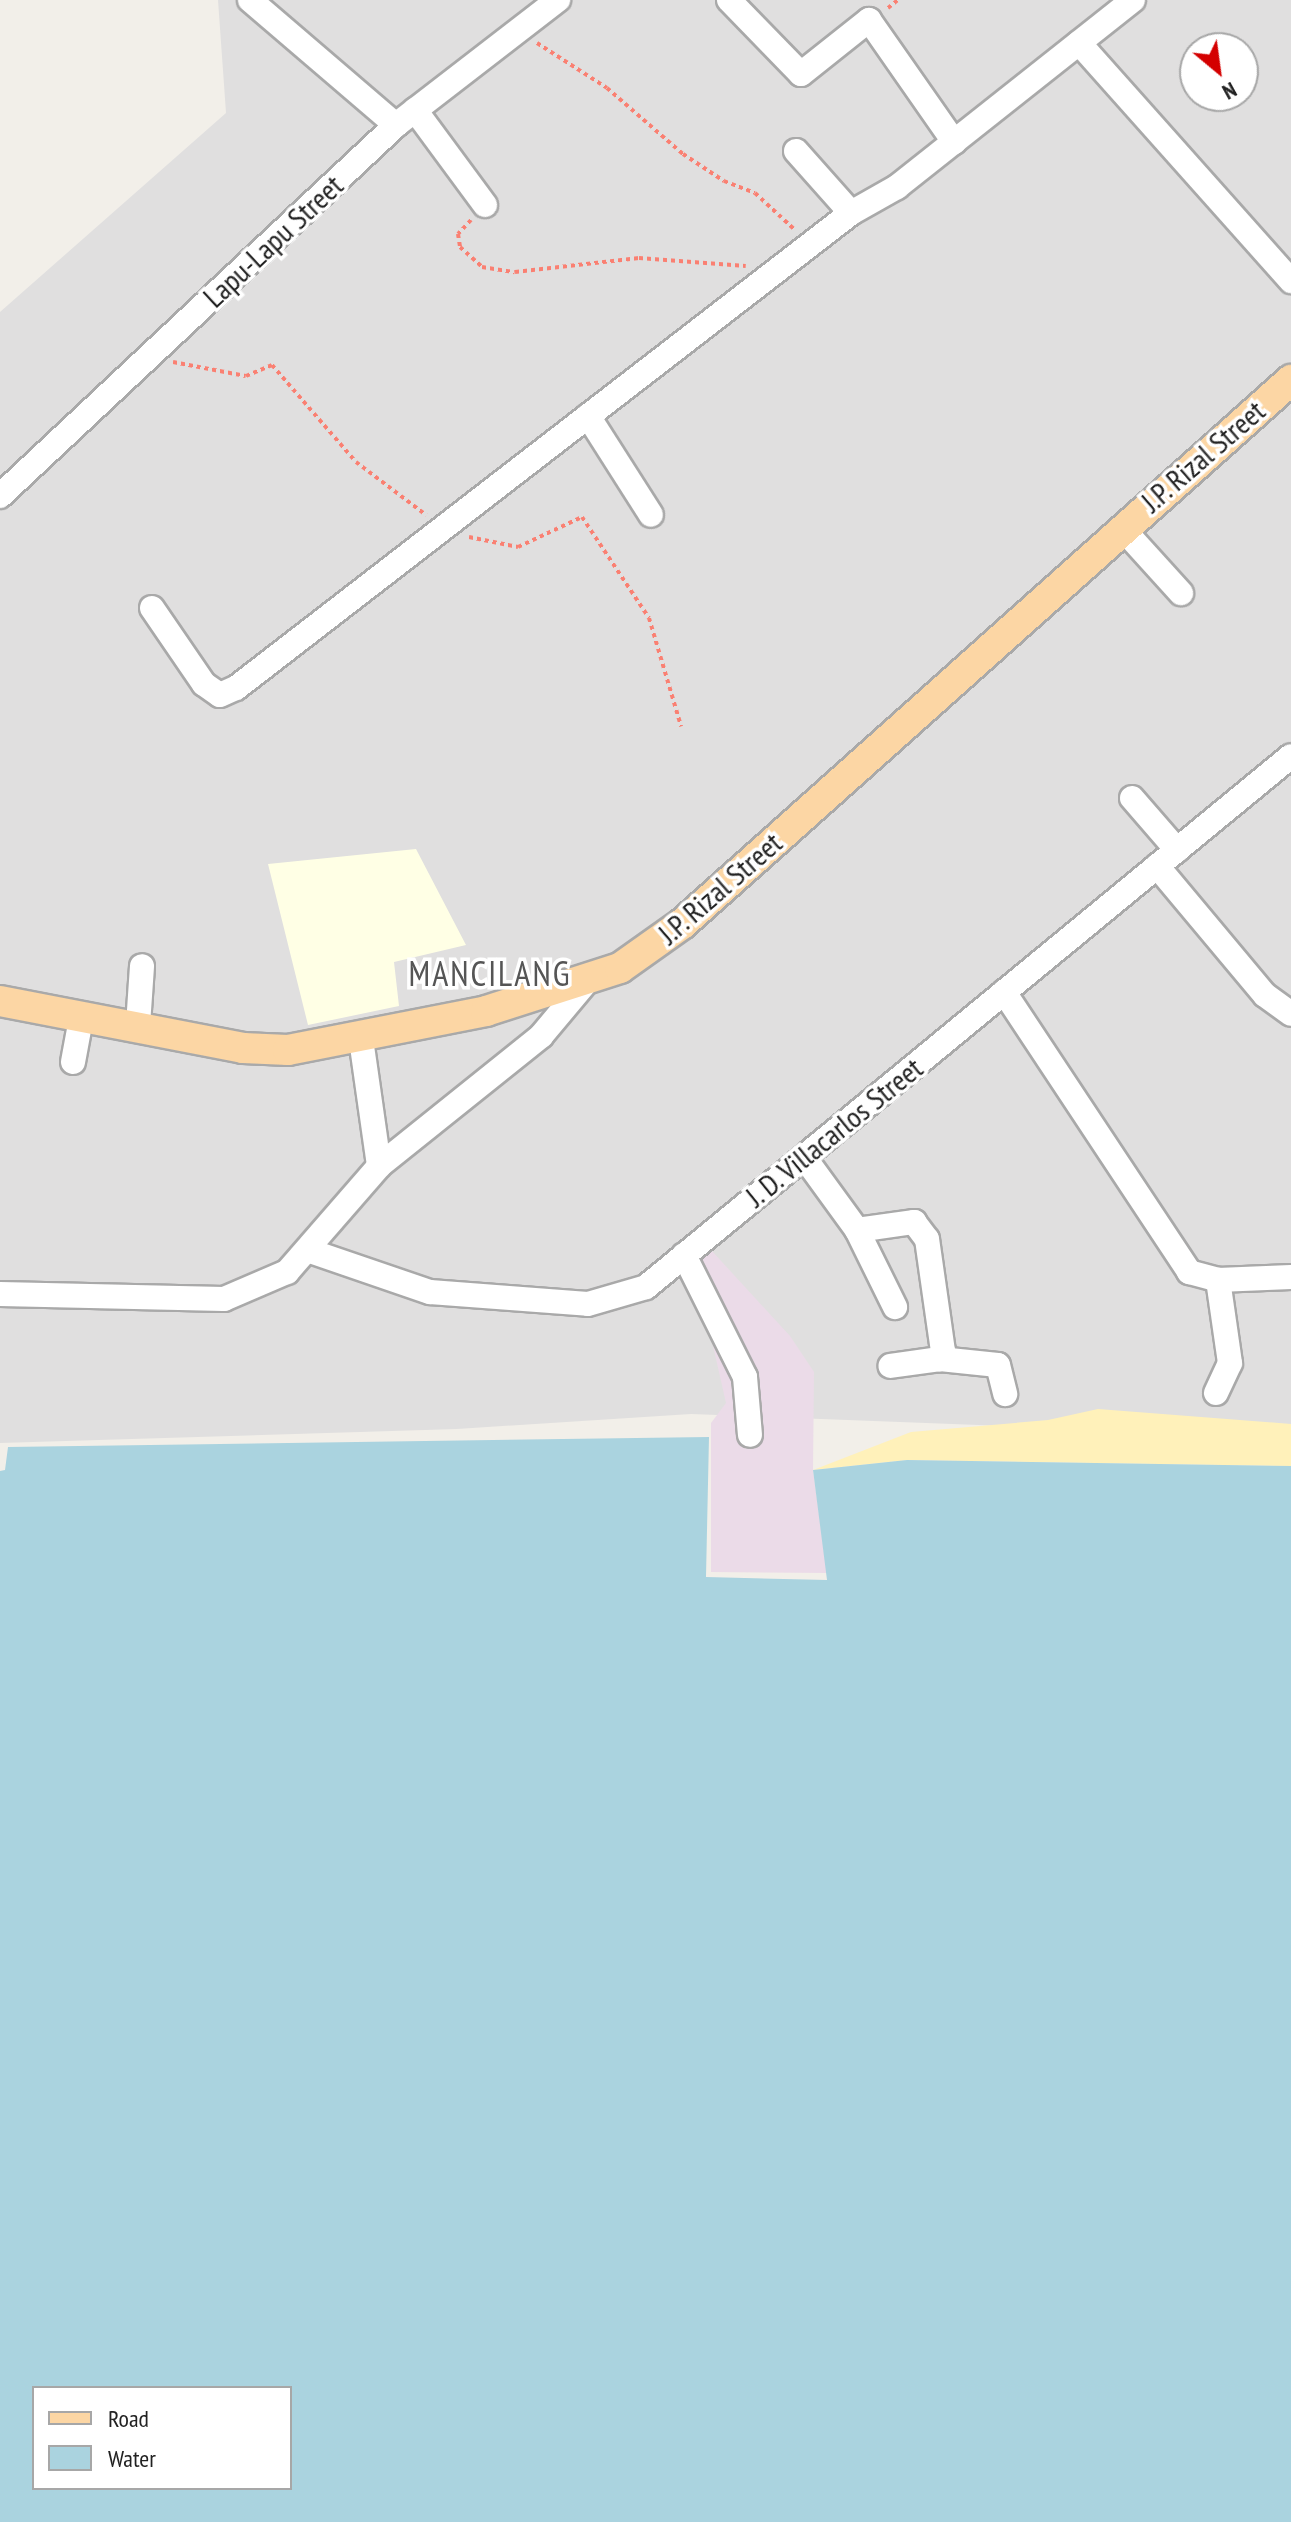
<!DOCTYPE html>
<style>
body{margin:0}
#map{position:relative;width:1291px;height:2522px;overflow:hidden;background:#f2efe9;font-family:"PT Sans Narrow",sans-serif}
div>[style]{position:absolute}
.residential>*{inset:0;background:#e0dfdf}
.industrial>*{inset:0;background:#ebdbe8}
.education>*{inset:0;background:#ffffe5}
.sand>*{inset:0;background:#fff1ba}
.water>*{inset:0;background:#aad3df}
.path>*{height:4px;margin-top:-2px;transform-origin:0;background:repeating-linear-gradient(90deg,#fa8072 0 4px,transparent 0 8px)}
.roads{filter:drop-shadow(2px 0 #a9a9a9) drop-shadow(-2px 0 #a9a9a9) drop-shadow(0 2px #a9a9a9) drop-shadow(0 -2px #a9a9a9)}
.minor>*{height:24px;margin:-12px;padding:0 12px;transform-origin:12px;border-radius:12px;background:#fff}
.major>*{height:30px;margin:-15px;padding:0 15px;transform-origin:15px;border-radius:15px;background:#fcd6a4}
span{translate:-50% -50%;white-space:nowrap;text-align:center;line-height:1.15;-webkit-text-stroke:7px #fff;paint-order:stroke}
.street-label{font-size:30px;color:#222}
.quarter-label{font-size:34px;color:#555;letter-spacing:2px}
.legend{position:absolute;left:32px;top:2386px;width:260px;height:104px;box-sizing:border-box;background:#fff;border:2px solid #a7a7a7;margin:0;padding:10px 14px;list-style:none;font-size:24px;color:#222}
.legend li{display:flex;align-items:center;gap:16px;height:40px}
.legend b{width:40px;border:2px solid #a7a7a7}
.north{position:absolute;left:1179px;top:32px;width:80px;height:80px;box-sizing:border-box;background:#fff;border:2px solid #a7a7a7;border-radius:50%;rotate:151deg;font-size:22px;font-weight:700;line-height:32px;text-align:center;color:#222}
.north::after{content:'';display:block;margin:auto;width:28px;height:36px;background:#d40000;clip-path:polygon(50% 0,100% 100%,50% 72%,0 100%)}
</style>
<div id="map">
<div class="residential">
<div style="clip-path:polygon(evenodd,218px 0,1291px 0,1291px 1437px,691px 1414px,457px 1429px,0 1443px,0 312px,226px 113px,218px 0,1195px 48px,1243px 48px,1243px 96px,1195px 96px,1195px 48px)"></div>
</div>
<div class="industrial">
<div style="clip-path:polygon(711px 1250px,790px 1336px,814px 1372px,813px 1470px,827px 1573px,711px 1572px,711px 1423px,726px 1403px,694px 1262px)"></div>
</div>
<div class="education">
<div style="clip-path:polygon(416px 849px,466px 945px,394px 962px,399px 1006px,308px 1025px,268px 864px)"></div>
</div>
<div class="sand">
<div style="clip-path:polygon(1098px 1409px,1291px 1424px,1291px 1466px,907px 1460px,813px 1470px,911px 1432px,1048px 1420px)"></div>
</div>
<div class="water">
<div style="clip-path:polygon(evenodd,709px 1437px,706px 1577px,827px 1580px,813px 1470px,907px 1460px,1291px 1466px,1291px 2522px,0 2522px,0 1471px,5px 1470px,8px 1447px,709px 1437px,34px 2388px,290px 2388px,290px 2488px,34px 2488px,34px 2388px)"></div>
</div>
<div class="path">
<div style="left:888px;top:8px;width:13px;rotate:-39deg"></div>
<div style="left:537px;top:43px;width:83px;rotate:32.7deg"></div>
<div style="left:607px;top:88px;width:101px;rotate:41deg"></div>
<div style="left:683px;top:154px;width:49px;rotate:33.4deg"></div>
<div style="left:724px;top:181px;width:33px;rotate:21deg"></div>
<div style="left:755px;top:193px;width:53px;rotate:42.7deg"></div>
<div style="left:471px;top:220px;width:19px;rotate:133deg"></div>
<div style="left:458px;top:234px;width:13px;rotate:81deg"></div>
<div style="left:460px;top:247px;width:30px;rotate:42deg"></div>
<div style="left:482px;top:267px;width:33px;rotate:9deg"></div>
<div style="left:515px;top:272px;width:125px;rotate:-6.4deg"></div>
<div style="left:639px;top:258px;width:107px;rotate:4.3deg"></div>
<div style="left:173px;top:362px;width:74px;rotate:10.9deg"></div>
<div style="left:246px;top:376px;width:28px;rotate:-23deg"></div>
<div style="left:272px;top:365px;width:128px;rotate:49.1deg"></div>
<div style="left:356px;top:462px;width:88px;rotate:37.1deg"></div>
<div style="left:469px;top:537px;width:50px;rotate:11.5deg"></div>
<div style="left:518px;top:547px;width:71px;rotate:-25.1deg"></div>
<div style="left:582px;top:517px;width:121px;rotate:56.4deg"></div>
<div style="left:649px;top:618px;width:113px;rotate:73.5deg"></div>
</div>
<div class="roads">
<div class="minor">
<div style="left:250px;top:0;width:192px;rotate:40.6deg"></div>
<div style="left:729px;top:0;width:103px;rotate:45.8deg"></div>
<div style="left:801px;top:74px;width:87px;rotate:-38.5deg"></div>
<div style="left:869px;top:20px;width:149px;rotate:55.1deg"></div>
<div style="left:1079px;top:43px;width:319px;rotate:48.3deg"></div>
<div style="left:415px;top:110px;width:118px;rotate:53.6deg"></div>
<div style="left:796px;top:151px;width:83px;rotate:48.4deg"></div>
<div style="left:588px;top:416px;width:117px;rotate:57.5deg"></div>
<div style="left:0;top:496px;width:543px;rotate:-43.13deg"></div>
<div style="left:396px;top:125px;width:205px;rotate:-37.7deg"></div>
<div style="left:1122px;top:528px;width:88px;rotate:47.8deg"></div>
<div style="left:152px;top:608px;width:92px;rotate:55.6deg"></div>
<div style="left:204px;top:684px;width:19px;rotate:35deg"></div>
<div style="left:220px;top:695px;width:17px;rotate:-24deg"></div>
<div style="left:236px;top:688px;width:777px;rotate:-37.68deg"></div>
<div style="left:851px;top:213px;width:53px;rotate:-29.5deg"></div>
<div style="left:897px;top:187px;width:301px;rotate:-38.4deg"></div>
<div style="left:1132px;top:798px;width:69px;rotate:49.1deg"></div>
<div style="left:1157px;top:866px;width:168px;rotate:50.1deg"></div>
<div style="left:1265px;top:995px;width:32px;rotate:36deg"></div>
<div style="left:1004px;top:992px;width:336px;rotate:56.5deg"></div>
<div style="left:1189px;top:1272px;width:30px;rotate:15deg"></div>
<div style="left:1218px;top:1280px;width:73px;rotate:-2.4deg"></div>
<div style="left:138px;top:1025px;width:59px;rotate:-86.1deg"></div>
<div style="left:361px;top:1039px;width:128px;rotate:81.9deg"></div>
<div style="left:73px;top:1062px;width:44px;rotate:-79.5deg"></div>
<div style="left:804px;top:1157px;width:90px;rotate:54deg"></div>
<div style="left:857px;top:1230px;width:86px;rotate:63.7deg"></div>
<div style="left:857px;top:1230px;width:58px;rotate:-8deg"></div>
<div style="left:914px;top:1222px;width:21px;rotate:53deg"></div>
<div style="left:927px;top:1239px;width:113px;rotate:81.9deg"></div>
<div style="left:943px;top:1351px;width:9px;rotate:111deg"></div>
<div style="left:940px;top:1359px;width:50px;rotate:172deg"></div>
<div style="left:307px;top:1250px;width:130px;rotate:18.9deg"></div>
<div style="left:430px;top:1292px;width:158px;rotate:4.3deg"></div>
<div style="left:588px;top:1304px;width:60px;rotate:-16.3deg"></div>
<div style="left:646px;top:1287px;width:835px;rotate:-39.46deg"></div>
<div style="left:684px;top:1255px;width:136px;rotate:63.4deg"></div>
<div style="left:745px;top:1377px;width:58px;rotate:85.1deg"></div>
<div style="left:0;top:1294px;width:224px;rotate:1.3deg"></div>
<div style="left:224px;top:1299px;width:69px;rotate:-23.2deg"></div>
<div style="left:287px;top:1272px;width:140px;rotate:-49deg"></div>
<div style="left:379px;top:1166px;width:208px;rotate:-38.7deg"></div>
<div style="left:541px;top:1036px;width:73px;rotate:-50deg"></div>
<div style="left:940px;top:1359px;width:58px;rotate:5.9deg"></div>
<div style="left:998px;top:1365px;width:30px;rotate:76deg"></div>
<div style="left:1216px;top:1393px;width:33px;rotate:-65deg"></div>
<div style="left:1230px;top:1363px;width:84px;rotate:-98.2deg"></div>
</div>
<div class="major">
<div style="left:0;top:1001px;width:248px;rotate:10.9deg"></div>
<div style="left:243px;top:1048px;width:45px;rotate:2.5deg"></div>
<div style="left:288px;top:1050px;width:202px;rotate:-11.1deg"></div>
<div style="left:486px;top:1011px;width:141px;rotate:-17.8deg"></div>
<div style="left:620px;top:968px;width:76px;rotate:-35.4deg"></div>
<div style="left:682px;top:924px;width:817px;rotate:-41.77deg"></div>
</div>
</div>
<div class="street-label">
<span style="left:273px;top:241px;rotate:-43deg">Lapu-Lapu Street</span>
<span style="left:1203px;top:456px;rotate:-41deg">J.P. Rizal Street</span>
<span style="left:720px;top:888px;rotate:-41deg">J.P. Rizal Street</span>
<span style="left:834px;top:1132px;rotate:-39deg">J. D. Villacarlos Street</span>
</div>
<div class="quarter-label">
<span style="left:490px;top:974px">MANCILANG</span>
</div>
<ul class="legend">
<li><b style="height:10px;background:#fcd6a4"></b>Road</li>
<li><b style="height:22px;background:#aad3df"></b>Water</li>
</ul>
<div class="north">N</div>
</div>
